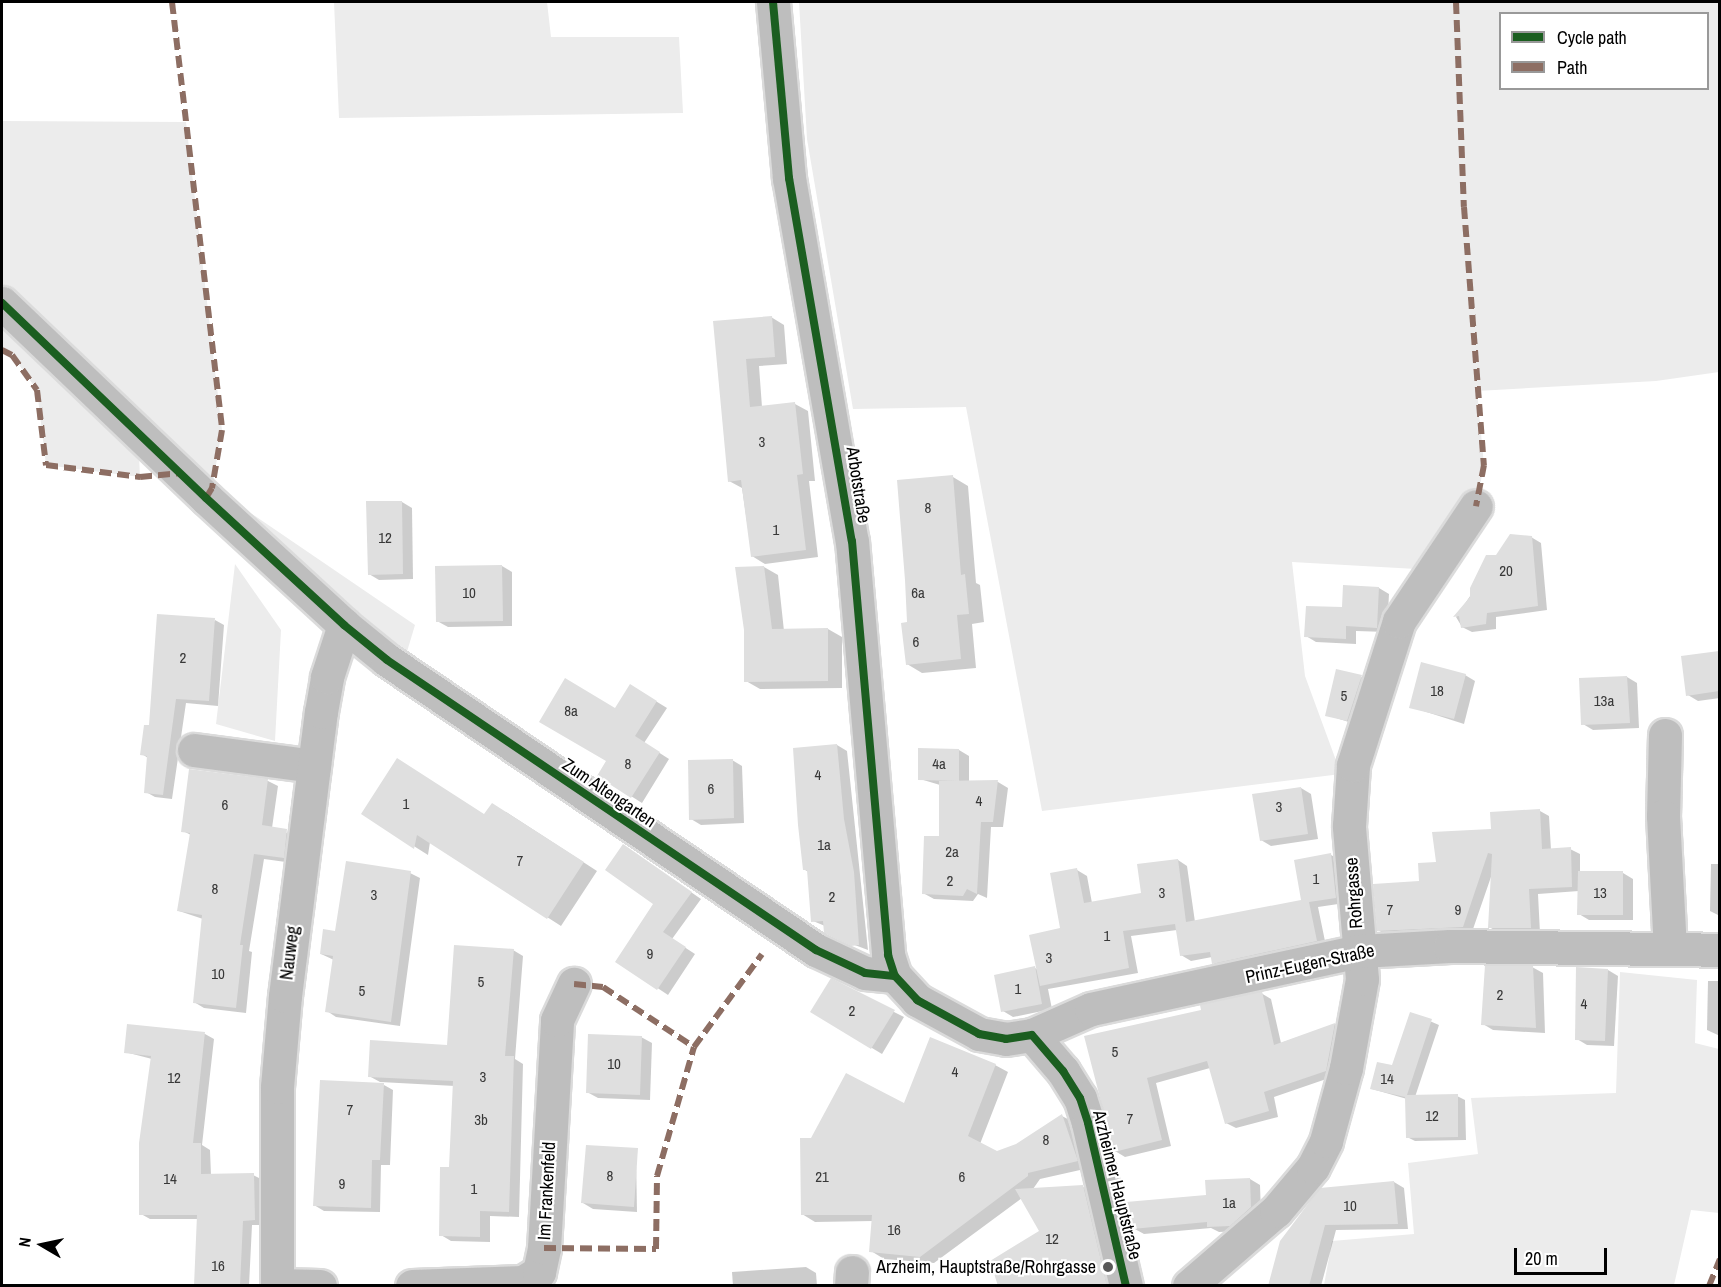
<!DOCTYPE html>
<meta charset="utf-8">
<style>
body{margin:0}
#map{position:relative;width:1721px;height:1287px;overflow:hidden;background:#fff;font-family:"Archivo Narrow",sans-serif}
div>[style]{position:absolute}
.green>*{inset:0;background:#ececec}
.shadow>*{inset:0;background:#0003}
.building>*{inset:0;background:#dfdfdf}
.roads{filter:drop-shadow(2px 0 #dbdbdb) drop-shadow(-2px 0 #dbdbdb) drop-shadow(0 2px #dbdbdb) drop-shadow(0 -2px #dbdbdb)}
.minor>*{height:33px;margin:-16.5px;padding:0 16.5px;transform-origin:16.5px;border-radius:16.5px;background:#bebebe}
.major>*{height:33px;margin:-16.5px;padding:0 16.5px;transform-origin:16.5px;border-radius:16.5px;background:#bebebe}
.quiet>*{height:6px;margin-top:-3px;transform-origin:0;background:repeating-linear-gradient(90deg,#8d6e63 0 12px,transparent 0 18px)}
.cycleway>*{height:8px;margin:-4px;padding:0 4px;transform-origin:4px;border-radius:4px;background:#1b5e20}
.dots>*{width:16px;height:16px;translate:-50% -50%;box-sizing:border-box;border:3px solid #fff;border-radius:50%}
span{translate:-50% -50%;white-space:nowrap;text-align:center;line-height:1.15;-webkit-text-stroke:4.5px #fff;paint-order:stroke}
.number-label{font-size:15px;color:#383838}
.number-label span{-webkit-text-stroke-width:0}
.street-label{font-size:18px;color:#000}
.poi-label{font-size:18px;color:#000}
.right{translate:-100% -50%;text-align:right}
.frame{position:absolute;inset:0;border:3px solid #000;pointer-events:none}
.legend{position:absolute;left:1499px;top:12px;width:210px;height:78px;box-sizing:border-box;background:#fff;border:2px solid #999;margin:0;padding:8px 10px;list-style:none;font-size:18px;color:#000}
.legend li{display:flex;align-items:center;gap:12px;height:30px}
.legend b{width:30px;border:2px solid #999}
.north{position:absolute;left:12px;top:1215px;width:60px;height:60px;-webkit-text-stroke:4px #fff;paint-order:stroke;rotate:279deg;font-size:16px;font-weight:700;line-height:24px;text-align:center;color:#000}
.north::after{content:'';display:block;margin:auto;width:21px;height:27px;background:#000;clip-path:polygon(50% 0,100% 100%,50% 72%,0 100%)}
.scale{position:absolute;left:1514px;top:1248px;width:93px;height:27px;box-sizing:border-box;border:3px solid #000;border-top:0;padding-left:8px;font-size:18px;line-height:21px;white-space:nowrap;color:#000;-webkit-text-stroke:4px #fff;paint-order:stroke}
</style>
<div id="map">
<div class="green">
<div style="clip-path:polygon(334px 2px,547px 2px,551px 37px,679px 37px,683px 113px,339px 118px)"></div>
<div style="clip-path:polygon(evenodd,799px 2px,1719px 2px,1719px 372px,1656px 381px,1477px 391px,1484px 465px,1476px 506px,1434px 570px,1292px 562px,1305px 676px,1341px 774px,1042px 811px,966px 407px,853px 409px,807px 139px,799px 2px,1500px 14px,1708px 14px,1708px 88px,1500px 88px,1500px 14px)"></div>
<div style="clip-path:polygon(2px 121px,186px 122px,222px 430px,212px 488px,138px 434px,140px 477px,46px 465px,37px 390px,12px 355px,2px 350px)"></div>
<div style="clip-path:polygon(235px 510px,252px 514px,415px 625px,406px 655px)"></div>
<div style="clip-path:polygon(235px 564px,281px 630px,275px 741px,216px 724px)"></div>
<div style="clip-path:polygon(1620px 972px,1697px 980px,1695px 1043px,1719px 1049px,1719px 1213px,1691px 1210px,1674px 1285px,1324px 1285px,1332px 1241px,1414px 1234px,1408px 1163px,1478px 1154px,1471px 1098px,1616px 1093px)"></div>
</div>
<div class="shadow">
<div style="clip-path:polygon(771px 317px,784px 325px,787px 364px,759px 366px,762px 407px,795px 404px,808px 411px,815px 481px,809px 481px,818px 557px,765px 564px,752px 556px,742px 488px,729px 481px,715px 322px)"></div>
<div style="clip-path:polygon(953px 477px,968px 486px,976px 583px,980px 585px,984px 622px,972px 624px,976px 668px,922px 673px,907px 664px,908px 624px)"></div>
<div style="clip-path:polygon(402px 502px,412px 508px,413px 579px,379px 580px,369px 574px)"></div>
<div style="clip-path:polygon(1531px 537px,1541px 543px,1547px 610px,1496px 617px,1496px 629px,1472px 632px,1462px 627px,1456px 617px,1497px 556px)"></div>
<div style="clip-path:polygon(502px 566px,512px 572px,512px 626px,448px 627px,437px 621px)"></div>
<div style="clip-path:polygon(764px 567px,778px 575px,784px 631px,828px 629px,842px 637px,842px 688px,760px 689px,746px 681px)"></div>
<div style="clip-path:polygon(1345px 587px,1379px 588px,1389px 594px,1387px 632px,1356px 631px,1356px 644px,1316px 642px,1306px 636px,1344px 609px)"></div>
<div style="clip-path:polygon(215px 620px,224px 625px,218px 706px,186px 703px,172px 799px,155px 797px,146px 792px,148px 758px,142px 754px)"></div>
<div style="clip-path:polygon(1720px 652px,1720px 698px,1698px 701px,1688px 695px,1682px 658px)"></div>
<div style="clip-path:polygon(1465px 675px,1475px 681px,1464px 724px,1411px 707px)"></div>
<div style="clip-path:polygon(1361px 677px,1371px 682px,1358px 725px,1327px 715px)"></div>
<div style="clip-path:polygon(1627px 677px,1637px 683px,1639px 728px,1593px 730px,1583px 724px)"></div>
<div style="clip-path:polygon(641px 692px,667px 708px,644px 743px,669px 759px,642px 803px,599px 776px,608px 761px,616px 710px)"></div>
<div style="clip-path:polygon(837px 745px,847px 751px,868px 950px,836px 938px,825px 926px,813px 921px,809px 872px,805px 870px)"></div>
<div style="clip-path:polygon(959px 750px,969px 756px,969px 782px,998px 782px,1008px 788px,1003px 827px,991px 827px,987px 898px,978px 894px,973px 901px,934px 899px,923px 893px,941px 838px,940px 785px,920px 779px)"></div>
<div style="clip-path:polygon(732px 760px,742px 766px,744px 823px,701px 825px,691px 819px)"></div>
<div style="clip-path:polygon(191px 770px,268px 781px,278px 786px,272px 828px,296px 836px,293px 863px,264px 859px,249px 951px,252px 952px,246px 1013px,204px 1008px,194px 1002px,203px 919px,179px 911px,191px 835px,183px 831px)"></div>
<div style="clip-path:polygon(1301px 788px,1311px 794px,1318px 839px,1271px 846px,1261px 840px)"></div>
<div style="clip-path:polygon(1540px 811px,1549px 816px,1551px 850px,1570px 849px,1580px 854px,1580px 872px,1623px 873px,1633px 879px,1633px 920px,1589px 920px,1579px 914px,1579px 891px,1538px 894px,1540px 933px,1498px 932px,1489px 927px,1492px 874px,1472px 932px,1388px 936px,1378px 930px,1438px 864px,1493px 831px)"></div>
<div style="clip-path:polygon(506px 812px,597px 871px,561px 926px,430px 842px,428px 855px,363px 814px,485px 816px)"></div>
<div style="clip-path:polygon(624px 846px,701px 899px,672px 939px,695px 954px,668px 995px,617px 961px,655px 904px)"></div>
<div style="clip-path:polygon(1331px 855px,1340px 860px,1345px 903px,1318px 907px,1326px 946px,1223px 968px,1213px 963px,1212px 957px,1191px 961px,1181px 955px,1177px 930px,1131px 936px,1138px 973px,1048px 989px,1052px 1009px,1013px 1017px,1003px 1011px,1035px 968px,1038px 970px,1062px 929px,1077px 870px,1087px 876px,1092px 903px,1143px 895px,1178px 860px,1187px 866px,1195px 922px,1303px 901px)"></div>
<div style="clip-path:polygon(1711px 864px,1720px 864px,1720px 916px,1710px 911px)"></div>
<div style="clip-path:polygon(410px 873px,420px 878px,400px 1026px,336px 1017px,327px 1011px,334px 960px,321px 954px,336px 932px)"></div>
<div style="clip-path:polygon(513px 950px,523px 956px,515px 1059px,523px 1064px,519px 1217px,490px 1216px,490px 1242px,451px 1241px,441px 1235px,451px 1168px,455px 1086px,380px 1082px,369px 1076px,448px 1046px)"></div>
<div style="clip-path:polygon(1532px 967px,1543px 973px,1545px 1033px,1493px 1030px,1483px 1024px)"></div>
<div style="clip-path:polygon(1608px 970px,1618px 976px,1614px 1046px,1587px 1045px,1577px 1039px)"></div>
<div style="clip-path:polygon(1708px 981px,1720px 981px,1720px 1036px,1707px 1030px)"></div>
<div style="clip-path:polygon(1261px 993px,1271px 999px,1281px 1043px,1335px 1024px,1344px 1030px,1335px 1076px,1274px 1097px,1278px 1117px,1236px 1128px,1226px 1123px,1210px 1068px,1156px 1083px,1171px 1146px,1125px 1157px,1115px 1151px,1086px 1037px,1203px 1012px)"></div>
<div style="clip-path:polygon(812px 1012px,894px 1012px,904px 1017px,882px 1054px)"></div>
<div style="clip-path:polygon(1411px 1013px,1439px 1025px,1415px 1097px,1457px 1096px,1465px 1100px,1466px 1140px,1415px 1141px,1407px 1137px,1407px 1099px,1372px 1089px,1393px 1067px)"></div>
<div style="clip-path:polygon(128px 1025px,205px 1034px,214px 1039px,202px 1145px,210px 1150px,211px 1175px,253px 1175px,263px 1180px,264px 1225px,252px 1225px,249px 1286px,195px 1286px,199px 1219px,150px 1219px,141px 1214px,152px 1059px,125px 1052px)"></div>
<div style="clip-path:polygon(641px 1037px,652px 1043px,650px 1100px,598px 1098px,587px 1092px)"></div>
<div style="clip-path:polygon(995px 1065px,1008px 1072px,980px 1144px,997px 1152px,1017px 1146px,1062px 1116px,1075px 1123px,1089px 1168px,1040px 1179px,1033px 1189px,1083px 1187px,1097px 1195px,1120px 1286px,1064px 1286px,1003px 1270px,990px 1263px,1041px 1232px,1022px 1198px,934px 1263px,884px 1259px,871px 1251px,873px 1221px,815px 1222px,802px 1214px,812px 1140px,905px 1105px)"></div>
<div style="clip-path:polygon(384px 1085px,393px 1090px,390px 1165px,381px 1165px,380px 1212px,324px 1211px,314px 1205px)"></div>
<div style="clip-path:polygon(636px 1155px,637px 1212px,593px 1209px,583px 1203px)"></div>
<div style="clip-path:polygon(1250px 1179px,1260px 1185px,1261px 1213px,1240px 1231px,1219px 1232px,1211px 1228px,1144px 1234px,1133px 1228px)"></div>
<div style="clip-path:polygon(1394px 1182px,1404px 1188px,1408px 1229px,1336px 1230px,1321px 1286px,1270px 1286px,1281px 1242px)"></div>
<div style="clip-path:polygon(806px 1267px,816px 1273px,817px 1286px,733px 1286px,732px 1272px)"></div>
<div style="clip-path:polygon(582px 1284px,628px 1284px,632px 1286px,582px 1286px)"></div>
</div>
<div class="building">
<div style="clip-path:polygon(772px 316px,775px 357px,746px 359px,750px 407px,795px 402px,803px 474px,797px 475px,806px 550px,751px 557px,741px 480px,728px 482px,713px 321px)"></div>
<div style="clip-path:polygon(953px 475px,961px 575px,965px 574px,969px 614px,957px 615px,961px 659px,906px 665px,901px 623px,907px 622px,905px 580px,897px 480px)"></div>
<div style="clip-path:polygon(366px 501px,402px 501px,403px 574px,368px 575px)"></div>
<div style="clip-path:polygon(1510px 534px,1532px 536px,1538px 606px,1487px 613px,1486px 624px,1461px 628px,1459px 616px,1453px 617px,1470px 597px,1470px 588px,1486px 555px,1496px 555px)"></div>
<div style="clip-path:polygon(502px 565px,503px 621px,436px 622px,435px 566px)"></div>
<div style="clip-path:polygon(764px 566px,772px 629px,828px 628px,828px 681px,744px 682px,744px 630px,735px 567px)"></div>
<div style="clip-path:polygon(1343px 585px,1379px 587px,1377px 628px,1346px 626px,1346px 639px,1304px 637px,1306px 606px,1342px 607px)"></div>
<div style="clip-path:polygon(157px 614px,215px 618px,209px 701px,176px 699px,163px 795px,144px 793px,147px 756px,140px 755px,144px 725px,149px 725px)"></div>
<div style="clip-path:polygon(1719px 651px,1719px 691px,1686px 696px,1681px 656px)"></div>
<div style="clip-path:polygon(1421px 662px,1466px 674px,1454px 719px,1409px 708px)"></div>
<div style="clip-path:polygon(1336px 669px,1362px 675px,1347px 721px,1325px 716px)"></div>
<div style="clip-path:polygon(1627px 676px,1630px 723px,1581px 725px,1579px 678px)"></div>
<div style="clip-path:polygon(565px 678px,615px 708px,630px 684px,657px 701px,635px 736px,660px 752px,631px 798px,597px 776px,606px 761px,539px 722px)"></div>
<div style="clip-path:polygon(837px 744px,844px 819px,854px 872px,859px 945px,851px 946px,824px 933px,823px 921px,811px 922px,807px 870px,803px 870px,798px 825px,793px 748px)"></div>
<div style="clip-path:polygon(918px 748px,959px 749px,959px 781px,918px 780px)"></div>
<div style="clip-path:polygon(397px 758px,484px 814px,492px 803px,584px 862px,547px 919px,417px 835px,414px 849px,361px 814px)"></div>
<div style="clip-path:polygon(733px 759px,734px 818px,689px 820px,688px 760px)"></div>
<div style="clip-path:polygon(189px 769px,268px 779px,262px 825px,287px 829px,284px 858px,254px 854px,240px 945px,243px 945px,236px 1008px,193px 1003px,202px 915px,177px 911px,190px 833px,181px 832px)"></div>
<div style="clip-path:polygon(998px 780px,993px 822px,981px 822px,977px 894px,967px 889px,963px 896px,922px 894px,924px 836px,939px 836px,939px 781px)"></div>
<div style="clip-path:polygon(1301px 787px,1308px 834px,1260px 841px,1252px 794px)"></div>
<div style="clip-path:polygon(1540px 809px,1542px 849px,1571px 847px,1572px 887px,1529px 889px,1531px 928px,1488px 928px,1492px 854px,1488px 853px,1463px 927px,1377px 931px,1373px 884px,1419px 881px,1418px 863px,1436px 862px,1432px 832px,1491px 829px,1490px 812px)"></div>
<div style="clip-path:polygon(623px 844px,692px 892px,663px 932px,686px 947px,657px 990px,615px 962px,653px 904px,605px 870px)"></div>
<div style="clip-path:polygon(1331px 853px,1336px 898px,1309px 902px,1317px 941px,1212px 964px,1210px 952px,1180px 956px,1175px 924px,1123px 931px,1129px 968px,1040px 986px,1029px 935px,1060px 928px,1050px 873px,1077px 868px,1084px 903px,1141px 893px,1137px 864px,1178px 859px,1186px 922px,1301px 900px,1294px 860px)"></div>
<div style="clip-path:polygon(346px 861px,411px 871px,391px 1022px,325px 1012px,333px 956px,320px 954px,323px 929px,335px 931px)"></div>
<div style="clip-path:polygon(1578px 871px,1623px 871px,1623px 915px,1577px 915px)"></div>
<div style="clip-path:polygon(454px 945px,514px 949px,505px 1056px,514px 1056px,509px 1212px,480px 1211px,480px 1237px,439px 1236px,440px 1167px,449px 1167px,453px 1081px,368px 1077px,370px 1040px,447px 1045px)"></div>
<div style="clip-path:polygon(1485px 965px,1533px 966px,1536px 1028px,1481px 1025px)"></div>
<div style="clip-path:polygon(1035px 966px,1042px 1004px,1001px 1012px,994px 975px)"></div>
<div style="clip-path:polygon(1576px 967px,1608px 969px,1605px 1041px,1575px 1040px)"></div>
<div style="clip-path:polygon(831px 978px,895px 1010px,871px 1049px,810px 1012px)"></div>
<div style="clip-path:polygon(1262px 991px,1274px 1045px,1335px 1023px,1326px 1071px,1264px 1092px,1269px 1111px,1225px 1124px,1207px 1061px,1147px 1078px,1162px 1140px,1114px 1152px,1084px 1036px,1201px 1010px,1200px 1005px)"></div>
<div style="clip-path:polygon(1410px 1012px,1432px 1019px,1407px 1095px,1458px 1094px,1458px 1137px,1406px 1138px,1405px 1097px,1370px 1089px,1377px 1062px,1392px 1065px)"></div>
<div style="clip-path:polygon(127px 1024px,205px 1032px,193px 1143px,201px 1143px,201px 1174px,254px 1173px,255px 1220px,243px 1221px,240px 1286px,194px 1286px,197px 1215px,139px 1215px,139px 1143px,151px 1056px,124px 1053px)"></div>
<div style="clip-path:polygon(588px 1034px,642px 1036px,640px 1095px,586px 1093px)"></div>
<div style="clip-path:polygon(930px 1037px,996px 1064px,968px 1136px,997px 1151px,1016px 1144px,1062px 1114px,1078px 1161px,1028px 1173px,1028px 1176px,920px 1257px,869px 1252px,872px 1215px,801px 1215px,800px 1138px,811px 1138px,846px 1073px,904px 1103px)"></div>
<div style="clip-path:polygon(320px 1080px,384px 1083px,380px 1160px,372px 1160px,371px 1208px,313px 1206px)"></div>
<div style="clip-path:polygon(586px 1145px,638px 1148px,634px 1207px,581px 1203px)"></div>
<div style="clip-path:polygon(1250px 1178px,1251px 1207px,1230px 1226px,1207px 1227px,1207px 1222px,1132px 1229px,1126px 1202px,1206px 1195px,1205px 1180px)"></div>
<div style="clip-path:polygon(1394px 1181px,1398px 1224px,1325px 1225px,1309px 1286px,1268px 1286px,1280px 1241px,1320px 1188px)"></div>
<div style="clip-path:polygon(1083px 1185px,1107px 1286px,998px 1286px,990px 1261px,1039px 1231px,1015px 1189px)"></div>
</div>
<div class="roads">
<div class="minor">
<div style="left:773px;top:2px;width:177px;rotate:84.8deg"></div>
<div style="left:789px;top:178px;width:368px;rotate:80.2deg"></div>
<div style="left:852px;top:541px;width:416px;rotate:85deg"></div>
<div style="left:888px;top:955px;width:22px;rotate:72deg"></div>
<div style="left:895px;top:976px;width:33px;rotate:47deg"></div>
<div style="left:917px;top:1000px;width:71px;rotate:28.7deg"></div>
<div style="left:979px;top:1034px;width:27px;rotate:10deg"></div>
<div style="left:1006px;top:1039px;width:26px;rotate:-9deg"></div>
<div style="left:1032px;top:1035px;width:48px;rotate:49.3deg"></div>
<div style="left:1063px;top:1071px;width:32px;rotate:58deg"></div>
<div style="left:1080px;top:1098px;width:26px;rotate:72deg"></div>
<div style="left:1088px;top:1123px;width:167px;rotate:76.9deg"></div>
<div style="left:2px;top:303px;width:282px;rotate:43.7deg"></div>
<div style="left:206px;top:498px;width:188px;rotate:42.6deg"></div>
<div style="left:344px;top:625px;width:55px;rotate:39.1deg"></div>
<div style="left:387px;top:660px;width:518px;rotate:34.06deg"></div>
<div style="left:816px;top:950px;width:54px;rotate:25.1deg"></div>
<div style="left:865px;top:973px;width:30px;rotate:6deg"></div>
<div style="left:1665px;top:735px;width:81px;rotate:91.4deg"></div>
<div style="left:1663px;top:816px;width:133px;rotate:87deg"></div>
<div style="left:194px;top:750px;width:121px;rotate:7.6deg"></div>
<div style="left:277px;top:1285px;width:43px;rotate:1.3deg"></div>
<div style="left:277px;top:1286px;width:199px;rotate:-90deg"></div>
<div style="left:277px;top:1087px;width:91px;rotate:-85deg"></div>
<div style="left:285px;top:996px;width:286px;rotate:-82.8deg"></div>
<div style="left:321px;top:712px;width:36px;rotate:-80deg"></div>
<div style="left:327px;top:677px;width:55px;rotate:-71.9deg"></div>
<div style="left:412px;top:1286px;width:111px;rotate:-2.1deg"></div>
<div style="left:523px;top:1282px;width:19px;rotate:-32deg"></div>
<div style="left:539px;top:1272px;width:25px;rotate:-78deg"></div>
<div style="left:544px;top:1248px;width:228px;rotate:-86.7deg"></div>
<div style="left:557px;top:1020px;width:40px;rotate:-65deg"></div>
<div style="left:851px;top:1286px;width:14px;rotate:-86deg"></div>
<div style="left:1189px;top:1286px;width:115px;rotate:-40.8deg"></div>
<div style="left:1276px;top:1211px;width:57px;rotate:-49.9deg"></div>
<div style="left:1313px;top:1167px;width:29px;rotate:-63deg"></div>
<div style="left:1326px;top:1141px;width:76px;rotate:-74.7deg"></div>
<div style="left:1346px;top:1068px;width:90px;rotate:-79.8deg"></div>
<div style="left:1362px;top:979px;width:154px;rotate:-94.9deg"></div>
<div style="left:1349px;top:826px;width:61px;rotate:-86.2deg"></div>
<div style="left:1353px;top:765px;width:151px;rotate:-72.3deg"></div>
<div style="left:1399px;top:621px;width:138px;rotate:-56.2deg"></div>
</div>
<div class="major">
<div style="left:1032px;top:1035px;width:64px;rotate:-23.8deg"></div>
<div style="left:1091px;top:1009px;width:275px;rotate:-12.2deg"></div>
<div style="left:1360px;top:951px;width:90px;rotate:-3.2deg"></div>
<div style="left:1450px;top:946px;width:270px;rotate:0.8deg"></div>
</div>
</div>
<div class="quiet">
<div style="left:172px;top:2px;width:431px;rotate:83.3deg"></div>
<div style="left:222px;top:430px;width:59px;rotate:99.8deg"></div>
<div style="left:212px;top:488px;width:12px;rotate:121deg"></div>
<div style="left:1456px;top:2px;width:205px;rotate:87.8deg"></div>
<div style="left:1464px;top:207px;width:259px;rotate:85.6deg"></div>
<div style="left:1484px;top:465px;width:42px;rotate:101deg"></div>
<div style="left:2px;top:350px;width:11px;rotate:27deg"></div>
<div style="left:12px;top:355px;width:43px;rotate:54.5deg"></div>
<div style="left:37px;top:390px;width:76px;rotate:83.2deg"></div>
<div style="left:46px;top:465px;width:95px;rotate:7.3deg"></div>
<div style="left:140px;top:477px;width:41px;rotate:-5.6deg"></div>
<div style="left:574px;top:984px;width:29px;rotate:6deg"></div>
<div style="left:603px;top:987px;width:109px;rotate:33.4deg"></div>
<div style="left:694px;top:1047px;width:115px;rotate:-53.8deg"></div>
<div style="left:544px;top:1248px;width:112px;rotate:0.5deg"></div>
<div style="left:656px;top:1249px;width:73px;rotate:-89.2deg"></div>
<div style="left:657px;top:1176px;width:134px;rotate:-74deg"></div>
<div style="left:1709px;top:1286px;width:29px;rotate:-68deg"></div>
</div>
<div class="cycleway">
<div style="left:773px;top:2px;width:177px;rotate:84.8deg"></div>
<div style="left:789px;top:178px;width:368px;rotate:80.2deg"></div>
<div style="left:852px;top:541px;width:416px;rotate:85deg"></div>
<div style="left:888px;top:955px;width:22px;rotate:72deg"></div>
<div style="left:895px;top:976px;width:33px;rotate:47deg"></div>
<div style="left:917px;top:1000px;width:71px;rotate:28.7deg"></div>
<div style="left:979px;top:1034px;width:27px;rotate:10deg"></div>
<div style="left:1006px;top:1039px;width:26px;rotate:-9deg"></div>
<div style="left:1032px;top:1035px;width:48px;rotate:49.3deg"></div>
<div style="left:1063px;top:1071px;width:32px;rotate:58deg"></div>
<div style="left:1080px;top:1098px;width:26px;rotate:72deg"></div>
<div style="left:1088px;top:1123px;width:167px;rotate:76.9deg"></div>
<div style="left:2px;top:303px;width:282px;rotate:43.7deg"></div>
<div style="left:206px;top:498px;width:188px;rotate:42.6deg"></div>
<div style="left:344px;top:625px;width:55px;rotate:39.1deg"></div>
<div style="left:387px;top:660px;width:518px;rotate:34.06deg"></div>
<div style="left:816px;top:950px;width:54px;rotate:25.1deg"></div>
<div style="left:865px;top:973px;width:30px;rotate:6deg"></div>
</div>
<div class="dots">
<div style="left:1108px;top:1267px;background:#595959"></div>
</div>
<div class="number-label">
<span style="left:762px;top:442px">3</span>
<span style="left:928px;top:508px">8</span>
<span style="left:776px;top:530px">1</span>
<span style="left:385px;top:538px">12</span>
<span style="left:1506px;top:571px">20</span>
<span style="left:469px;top:593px">10</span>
<span style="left:918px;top:593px">6a</span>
<span style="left:916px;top:642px">6</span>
<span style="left:183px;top:658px">2</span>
<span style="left:1437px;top:691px">18</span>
<span style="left:1344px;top:696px">5</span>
<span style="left:1604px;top:701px">13a</span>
<span style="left:571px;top:711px">8a</span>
<span style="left:628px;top:764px">8</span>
<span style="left:939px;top:764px">4a</span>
<span style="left:818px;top:775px">4</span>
<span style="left:711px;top:789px">6</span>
<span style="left:979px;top:801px">4</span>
<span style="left:406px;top:804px">1</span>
<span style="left:225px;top:805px">6</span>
<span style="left:1279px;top:807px">3</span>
<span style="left:824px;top:845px">1a</span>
<span style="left:952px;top:852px">2a</span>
<span style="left:520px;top:861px">7</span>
<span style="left:1316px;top:879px">1</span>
<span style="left:950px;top:881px">2</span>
<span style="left:215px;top:889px">8</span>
<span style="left:1162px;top:893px">3</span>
<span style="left:1600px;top:893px">13</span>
<span style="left:374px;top:895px">3</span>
<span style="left:832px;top:897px">2</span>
<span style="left:1390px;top:910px">7</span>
<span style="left:1458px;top:910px">9</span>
<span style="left:1107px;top:936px">1</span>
<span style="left:650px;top:954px">9</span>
<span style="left:1049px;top:958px">3</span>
<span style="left:218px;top:974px">10</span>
<span style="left:481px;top:982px">5</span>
<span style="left:1018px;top:989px">1</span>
<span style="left:362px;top:991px">5</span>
<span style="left:1500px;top:995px">2</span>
<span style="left:1584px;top:1004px">4</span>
<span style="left:852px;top:1011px">2</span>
<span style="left:1115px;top:1052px">5</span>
<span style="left:614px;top:1064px">10</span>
<span style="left:955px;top:1072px">4</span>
<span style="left:483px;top:1077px">3</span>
<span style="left:174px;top:1078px">12</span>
<span style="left:1387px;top:1079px">14</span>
<span style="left:350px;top:1110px">7</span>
<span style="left:1432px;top:1116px">12</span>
<span style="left:1130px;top:1119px">7</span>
<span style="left:481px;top:1120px">3b</span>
<span style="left:1046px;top:1140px">8</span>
<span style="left:610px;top:1176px">8</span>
<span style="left:822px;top:1177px">21</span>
<span style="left:962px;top:1177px">6</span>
<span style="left:170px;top:1179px">14</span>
<span style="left:342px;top:1184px">9</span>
<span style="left:474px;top:1189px">1</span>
<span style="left:1229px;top:1203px">1a</span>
<span style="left:1350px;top:1206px">10</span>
<span style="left:894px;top:1230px">16</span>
<span style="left:1052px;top:1239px">12</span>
<span style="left:218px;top:1266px">16</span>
</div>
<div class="street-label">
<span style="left:858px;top:485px;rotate:81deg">Arbotstraße</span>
<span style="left:609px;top:793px;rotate:34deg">Zum Altengarten</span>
<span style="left:1354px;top:893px;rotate:-94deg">Rohrgasse</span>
<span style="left:290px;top:953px;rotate:-83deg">Nauweg</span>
<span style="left:1310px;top:964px;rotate:-12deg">Prinz-Eugen-Straße</span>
<span style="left:1117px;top:1185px;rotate:76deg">Arzheimer Hauptstraße</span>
<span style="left:547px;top:1191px;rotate:-87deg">Im Frankenfeld</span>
</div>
<div class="poi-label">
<span class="right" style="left:1096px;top:1267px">Arzheim, Hauptstraße/Rohrgasse</span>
</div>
<div class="frame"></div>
<ul class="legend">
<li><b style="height:8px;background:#1b5e20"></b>Cycle path</li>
<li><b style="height:8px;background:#8d6e63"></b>Path</li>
</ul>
<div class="north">N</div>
<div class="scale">20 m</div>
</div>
